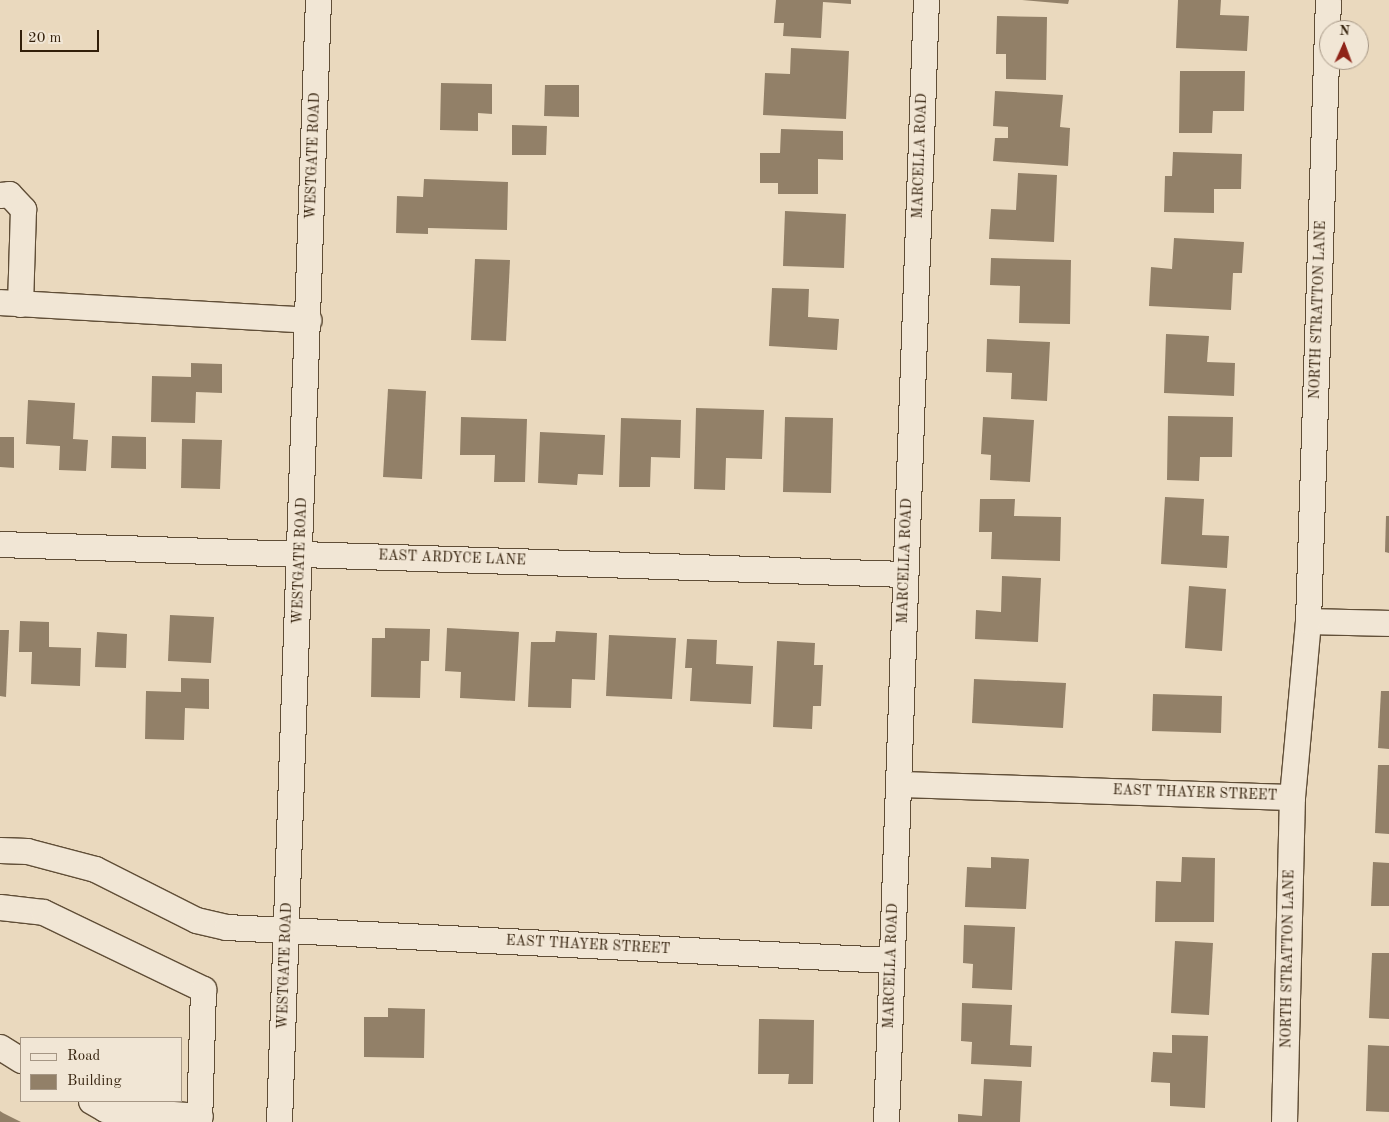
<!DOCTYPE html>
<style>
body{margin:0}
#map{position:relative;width:1389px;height:1122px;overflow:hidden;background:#ead9be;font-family:"Old Standard TT",serif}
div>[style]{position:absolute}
.building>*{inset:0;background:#928068}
.roads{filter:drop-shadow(1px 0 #604e37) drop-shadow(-1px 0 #604e37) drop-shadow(0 1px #604e37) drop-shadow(0 -1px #604e37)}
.minor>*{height:25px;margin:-12.5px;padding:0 12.5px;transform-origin:12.5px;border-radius:12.5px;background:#f1e6d5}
span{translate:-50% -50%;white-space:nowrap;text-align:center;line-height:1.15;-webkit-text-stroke:4.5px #f1e6d5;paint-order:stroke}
.street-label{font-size:14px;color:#321f0a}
.legend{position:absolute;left:20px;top:1037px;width:162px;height:65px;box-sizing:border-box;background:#f1e6d5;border:1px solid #a59684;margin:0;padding:6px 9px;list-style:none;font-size:15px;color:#321f0a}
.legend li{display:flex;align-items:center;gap:10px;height:25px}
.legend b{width:25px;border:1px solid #a59684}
.north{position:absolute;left:1319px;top:20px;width:50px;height:50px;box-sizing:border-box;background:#f1e6d5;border:1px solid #a59684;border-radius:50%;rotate:2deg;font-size:14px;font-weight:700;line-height:20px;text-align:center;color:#321f0a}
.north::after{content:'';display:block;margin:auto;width:18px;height:22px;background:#8f2418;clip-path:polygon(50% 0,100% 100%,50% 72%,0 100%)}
.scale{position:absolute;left:20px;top:30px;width:79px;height:22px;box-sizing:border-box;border:2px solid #321f0a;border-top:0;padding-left:6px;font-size:15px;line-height:18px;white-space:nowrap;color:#321f0a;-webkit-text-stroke:4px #f1e6d5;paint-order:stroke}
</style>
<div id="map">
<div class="building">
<div style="clip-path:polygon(776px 0,851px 0,851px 4px,823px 2px,821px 38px,783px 36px,784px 23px,774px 23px)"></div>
<div style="clip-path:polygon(1022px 0,1069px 0,1068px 4px)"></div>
<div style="clip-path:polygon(1178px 0,1221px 0,1220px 15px,1249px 16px,1247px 51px,1176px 48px)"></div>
<div style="clip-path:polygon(997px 16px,1047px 17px,1046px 80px,1006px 79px,1006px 54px,996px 54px)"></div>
<div style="clip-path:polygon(791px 48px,849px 51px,846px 119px,763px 115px,765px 73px,790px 74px)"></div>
<div style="clip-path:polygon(1180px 71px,1245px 71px,1244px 111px,1213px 111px,1212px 133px,1179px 133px)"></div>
<div style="clip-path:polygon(441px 83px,492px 84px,492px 114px,478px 113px,478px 131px,440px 130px)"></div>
<div style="clip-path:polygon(545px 85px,579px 85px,579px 117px,544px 116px)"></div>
<div style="clip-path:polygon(995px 91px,1063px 95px,1060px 127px,1070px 128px,1068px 166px,993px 161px,995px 138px,1008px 138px,1008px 127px,993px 126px)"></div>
<div style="clip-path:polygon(512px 125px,547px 126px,546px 155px,512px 155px)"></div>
<div style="clip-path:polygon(781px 129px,843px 131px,843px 160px,818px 159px,818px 194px,778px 194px,778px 183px,760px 183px,760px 153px,780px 153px)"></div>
<div style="clip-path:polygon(1173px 152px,1242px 154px,1241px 189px,1214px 189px,1214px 213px,1164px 212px,1165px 176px,1172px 176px)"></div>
<div style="clip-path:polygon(1018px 173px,1057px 175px,1054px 242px,989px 239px,991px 209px,1016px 210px)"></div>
<div style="clip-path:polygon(424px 179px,508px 182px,507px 230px,428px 228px,428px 234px,396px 233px,397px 196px,423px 197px)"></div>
<div style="clip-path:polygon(785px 211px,846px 214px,844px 268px,783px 266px)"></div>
<div style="clip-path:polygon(1174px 238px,1244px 242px,1242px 273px,1233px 273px,1231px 310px,1149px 306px,1151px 267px,1172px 269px)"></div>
<div style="clip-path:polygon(991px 258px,1071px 260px,1070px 324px,1019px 323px,1020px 286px,990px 285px)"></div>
<div style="clip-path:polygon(475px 259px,510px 260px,506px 341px,471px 340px)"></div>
<div style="clip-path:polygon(772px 288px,809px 289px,808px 317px,839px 319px,837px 350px,769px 346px)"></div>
<div style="clip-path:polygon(1166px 334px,1209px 336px,1207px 362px,1235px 363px,1234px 396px,1164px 393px)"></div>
<div style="clip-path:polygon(987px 339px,1050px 342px,1047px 401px,1011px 399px,1012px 373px,986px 372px)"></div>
<div style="clip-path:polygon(191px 363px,222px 364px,222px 393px,196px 392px,195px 423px,151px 422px,152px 376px,191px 377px)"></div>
<div style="clip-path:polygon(388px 389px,426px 391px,422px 479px,383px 477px)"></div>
<div style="clip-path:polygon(28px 400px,75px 403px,73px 439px,88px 440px,86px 471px,59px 470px,60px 446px,26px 444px)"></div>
<div style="clip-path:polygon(696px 408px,764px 410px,762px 459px,726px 458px,725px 490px,694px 489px)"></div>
<div style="clip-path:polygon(1168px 416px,1233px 417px,1232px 457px,1200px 457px,1199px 481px,1167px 480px)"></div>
<div style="clip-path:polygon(461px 417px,527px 419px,525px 482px,494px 482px,495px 455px,460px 455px)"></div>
<div style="clip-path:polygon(785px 417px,833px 418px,831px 493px,783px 492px)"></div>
<div style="clip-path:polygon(983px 417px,1034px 420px,1030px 482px,990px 480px,991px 455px,981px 454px)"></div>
<div style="clip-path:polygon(621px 418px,681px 420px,680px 458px,651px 457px,650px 487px,619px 487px)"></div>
<div style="clip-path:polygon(540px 432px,605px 435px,603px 475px,578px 474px,577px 485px,538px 483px)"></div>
<div style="clip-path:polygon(112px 436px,146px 437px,146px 469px,111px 468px)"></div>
<div style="clip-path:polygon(0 437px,14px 437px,14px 468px,0 467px)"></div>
<div style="clip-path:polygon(182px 439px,222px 440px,220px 489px,181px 488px)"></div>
<div style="clip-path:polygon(1165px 497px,1204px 499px,1202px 535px,1229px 536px,1227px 568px,1161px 564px)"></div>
<div style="clip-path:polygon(980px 499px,1015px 499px,1014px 516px,1061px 517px,1060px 561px,991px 559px,992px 532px,979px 532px)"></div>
<div style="clip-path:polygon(1386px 516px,1389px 516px,1389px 553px,1385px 552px)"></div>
<div style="clip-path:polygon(1002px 576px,1041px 578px,1038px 642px,975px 639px,976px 610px,1001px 612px)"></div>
<div style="clip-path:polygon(1189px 586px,1226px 589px,1222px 651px,1185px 648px)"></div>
<div style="clip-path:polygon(170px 615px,214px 617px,211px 663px,168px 661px)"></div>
<div style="clip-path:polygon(20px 621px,49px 622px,49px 647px,81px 648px,80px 686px,31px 684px,32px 652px,19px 652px)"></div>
<div style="clip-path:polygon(385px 628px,430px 629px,429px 661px,421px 661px,420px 698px,371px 697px,372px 638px,385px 638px)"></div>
<div style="clip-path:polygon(447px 628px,519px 632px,515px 701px,460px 698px,461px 672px,445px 671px)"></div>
<div style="clip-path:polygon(0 630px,9px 630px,6px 697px,0 696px)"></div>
<div style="clip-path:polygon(556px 631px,597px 633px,595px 680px,572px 679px,571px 708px,528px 707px,531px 642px,555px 642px)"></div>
<div style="clip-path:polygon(97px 632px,127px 634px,126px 668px,95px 667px)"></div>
<div style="clip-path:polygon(609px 635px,676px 638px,672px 699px,606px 696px)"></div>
<div style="clip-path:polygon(687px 639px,717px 640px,716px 664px,753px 666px,751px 704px,690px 701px,692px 668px,685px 668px)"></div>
<div style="clip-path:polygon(777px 641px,815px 643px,814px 665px,823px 665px,821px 706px,813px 706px,812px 729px,773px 727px)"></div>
<div style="clip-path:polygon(181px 678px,209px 679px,209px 709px,185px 708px,184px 740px,145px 739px,146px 691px,181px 692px)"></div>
<div style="clip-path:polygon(974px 679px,1066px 683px,1063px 728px,972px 723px)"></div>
<div style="clip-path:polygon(1381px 691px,1389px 691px,1389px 749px,1378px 748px)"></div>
<div style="clip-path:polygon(1153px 694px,1222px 696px,1221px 733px,1152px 731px)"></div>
<div style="clip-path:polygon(1378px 765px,1389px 765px,1389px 834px,1375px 833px)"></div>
<div style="clip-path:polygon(991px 857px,1029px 859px,1026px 909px,965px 907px,967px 867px,991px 868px)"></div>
<div style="clip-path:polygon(1182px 857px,1215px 858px,1214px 922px,1155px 922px,1156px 881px,1181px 882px)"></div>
<div style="clip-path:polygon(1373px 862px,1389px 863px,1389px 906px,1371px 906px)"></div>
<div style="clip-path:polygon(964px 925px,1015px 927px,1012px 990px,972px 988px,973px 964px,963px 963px)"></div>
<div style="clip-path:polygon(1175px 941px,1213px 943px,1209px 1015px,1171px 1013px)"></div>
<div style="clip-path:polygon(1372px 953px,1389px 953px,1389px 1019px,1369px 1018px)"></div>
<div style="clip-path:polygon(962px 1003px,1012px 1005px,1010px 1045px,1032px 1046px,1031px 1067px,971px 1064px,972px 1042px,961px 1041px)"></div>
<div style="clip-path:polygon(388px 1008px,425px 1009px,424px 1058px,364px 1057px,364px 1017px,388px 1017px)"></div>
<div style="clip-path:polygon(759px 1019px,814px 1020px,813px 1084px,788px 1084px,789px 1074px,758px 1074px)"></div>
<div style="clip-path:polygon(1172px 1035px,1208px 1036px,1205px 1108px,1170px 1106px,1170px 1083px,1151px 1082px,1153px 1052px,1172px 1053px)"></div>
<div style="clip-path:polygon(1368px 1045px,1389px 1046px,1389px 1112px,1366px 1111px)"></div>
<div style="clip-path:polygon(984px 1079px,1022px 1081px,1020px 1122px,958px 1122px,958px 1114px,982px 1116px)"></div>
<div style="clip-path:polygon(0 1111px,3px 1113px,21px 1122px,0 1122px)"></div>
</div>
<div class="roads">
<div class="minor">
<div style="left:0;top:195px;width:9px;rotate:-6deg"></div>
<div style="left:9px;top:194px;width:21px;rotate:47deg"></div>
<div style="left:23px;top:209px;width:95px;rotate:91.8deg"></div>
<div style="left:0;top:302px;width:309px;rotate:3.3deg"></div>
<div style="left:0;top:544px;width:904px;rotate:1.9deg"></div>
<div style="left:1308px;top:621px;width:81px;rotate:1.4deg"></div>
<div style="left:899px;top:784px;width:393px;rotate:1.9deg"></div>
<div style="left:0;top:850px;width:27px;rotate:2deg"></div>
<div style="left:27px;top:851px;width:70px;rotate:14.8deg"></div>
<div style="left:95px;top:869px;width:113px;rotate:26.8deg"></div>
<div style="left:196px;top:920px;width:31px;rotate:13deg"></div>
<div style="left:226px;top:927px;width:665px;rotate:2.85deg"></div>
<div style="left:0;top:907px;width:43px;rotate:6.6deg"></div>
<div style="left:43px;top:912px;width:178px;rotate:25.7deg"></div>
<div style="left:203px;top:989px;width:133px;rotate:91.7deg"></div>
<div style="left:0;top:1047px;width:25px;rotate:32deg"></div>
<div style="left:91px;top:1101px;width:16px;rotate:30deg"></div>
<div style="left:105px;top:1109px;width:95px;rotate:4.2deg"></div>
<div style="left:279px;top:1122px;width:1123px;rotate:-88.01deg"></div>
<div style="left:886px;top:1122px;width:1123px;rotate:-87.96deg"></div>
<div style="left:1284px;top:1122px;width:325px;rotate:-88.6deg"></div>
<div style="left:1292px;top:797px;width:177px;rotate:-84.8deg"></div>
<div style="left:1308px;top:621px;width:621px;rotate:-88.16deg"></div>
</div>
</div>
<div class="street-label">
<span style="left:313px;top:156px;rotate:-88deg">WESTGATE ROAD</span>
<span style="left:920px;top:156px;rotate:-88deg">MARCELLA ROAD</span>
<span style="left:1318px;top:310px;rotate:-88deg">NORTH STRATTON LANE</span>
<span style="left:452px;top:558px;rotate:2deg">EAST ARDYCE LANE</span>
<span style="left:300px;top:561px;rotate:-88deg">WESTGATE ROAD</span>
<span style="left:905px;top:561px;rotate:-88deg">MARCELLA ROAD</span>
<span style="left:1195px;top:793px;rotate:2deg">EAST THAYER STREET</span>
<span style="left:588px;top:945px;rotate:3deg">EAST THAYER STREET</span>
<span style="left:1288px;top:959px;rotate:-89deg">NORTH STRATTON LANE</span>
<span style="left:285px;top:966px;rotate:-88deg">WESTGATE ROAD</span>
<span style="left:891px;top:966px;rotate:-88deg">MARCELLA ROAD</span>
</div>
<ul class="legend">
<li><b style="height:6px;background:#f1e6d5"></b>Road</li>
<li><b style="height:14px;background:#928068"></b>Building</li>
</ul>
<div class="north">N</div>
<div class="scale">20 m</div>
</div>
